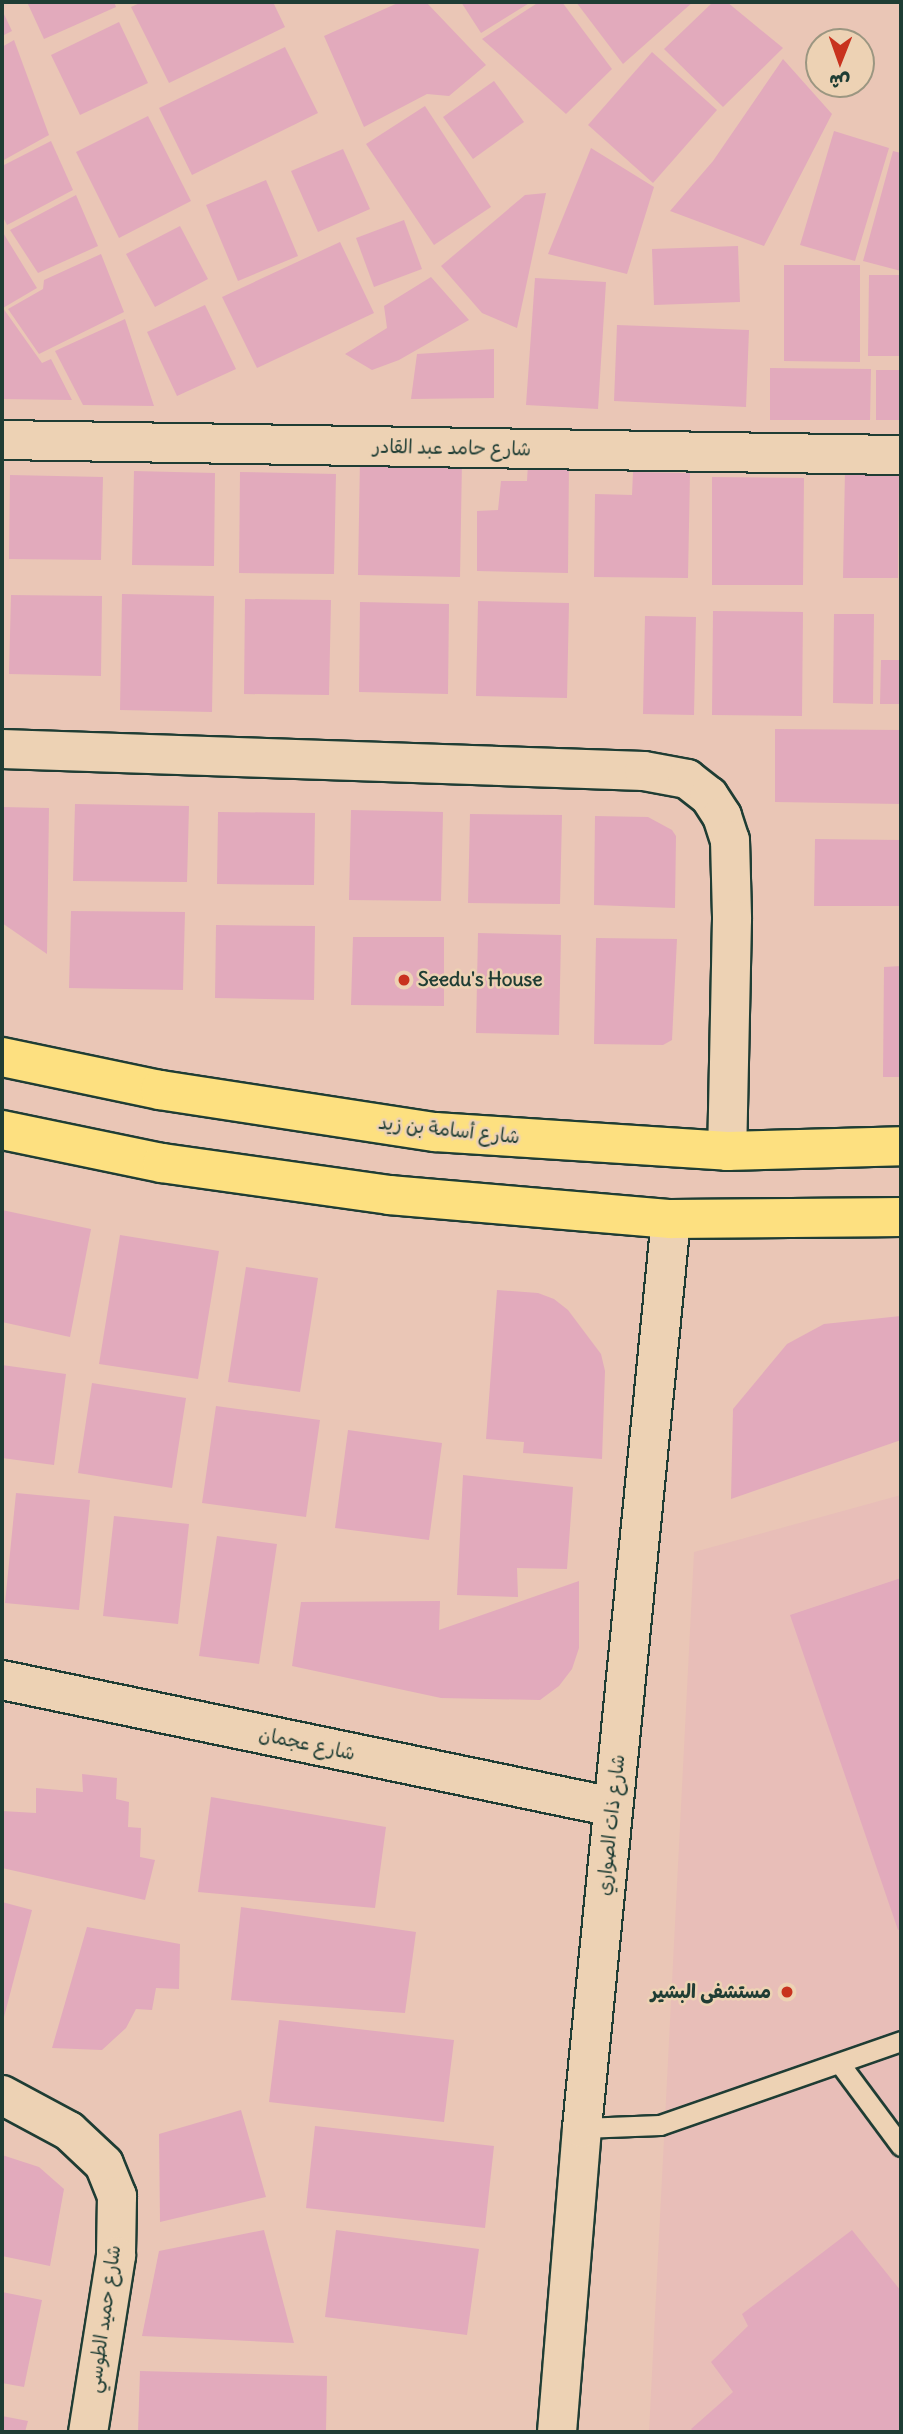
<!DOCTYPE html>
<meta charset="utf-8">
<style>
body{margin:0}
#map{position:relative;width:903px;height:2434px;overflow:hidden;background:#eac6b6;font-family:Delius,"Playpen Sans Arabic",sans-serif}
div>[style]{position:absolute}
.built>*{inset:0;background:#e8beb8}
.building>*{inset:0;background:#e2aabc}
.roads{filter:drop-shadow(2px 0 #1f3d34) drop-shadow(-2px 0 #1f3d34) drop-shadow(0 2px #1f3d34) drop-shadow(0 -2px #1f3d34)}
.service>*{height:19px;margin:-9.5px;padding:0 9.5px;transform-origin:9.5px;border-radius:9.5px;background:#edd2b4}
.minor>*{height:38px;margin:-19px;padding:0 19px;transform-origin:19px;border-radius:19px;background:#edd2b4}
.trunk>*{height:38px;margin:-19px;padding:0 19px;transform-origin:19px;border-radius:19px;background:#fde080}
.dots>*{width:19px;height:19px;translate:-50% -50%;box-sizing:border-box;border:4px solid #edd2b4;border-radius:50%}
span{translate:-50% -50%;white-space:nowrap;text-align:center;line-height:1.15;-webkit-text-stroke:5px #edd2b4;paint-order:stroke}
.street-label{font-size:19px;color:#1f3d34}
.poi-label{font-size:19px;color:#1f3d34;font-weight:700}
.left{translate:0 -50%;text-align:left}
.right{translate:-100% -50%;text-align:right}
.frame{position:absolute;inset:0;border:4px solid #1f3d34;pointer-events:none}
.north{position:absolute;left:805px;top:28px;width:70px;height:70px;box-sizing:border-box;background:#edd2b4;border:2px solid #9b9681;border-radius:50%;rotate:181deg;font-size:19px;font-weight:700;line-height:28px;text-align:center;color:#1f3d34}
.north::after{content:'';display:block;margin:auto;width:24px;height:32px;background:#c8321e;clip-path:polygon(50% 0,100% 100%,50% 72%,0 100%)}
</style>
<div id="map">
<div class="built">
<div style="clip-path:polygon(901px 1495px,901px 2432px,649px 2432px,694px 1552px)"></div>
</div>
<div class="building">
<div style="clip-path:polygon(27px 2px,114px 2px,116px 7px,44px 39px)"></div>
<div style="clip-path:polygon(142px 2px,273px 2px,285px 27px,169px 83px,131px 7px)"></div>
<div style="clip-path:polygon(400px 2px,426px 2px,486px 65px,449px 96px,427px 94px,364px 127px,324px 36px)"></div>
<div style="clip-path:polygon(461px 2px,531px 2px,481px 33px)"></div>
<div style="clip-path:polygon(539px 2px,562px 2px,612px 69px,566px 114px,482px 39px)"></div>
<div style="clip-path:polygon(576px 2px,693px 2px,623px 64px)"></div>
<div style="clip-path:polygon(713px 2px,727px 2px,783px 48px,723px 107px,664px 49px)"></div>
<div style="clip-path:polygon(2px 10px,12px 31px,2px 36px)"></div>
<div style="clip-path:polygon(119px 22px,148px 83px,80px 115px,51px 55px)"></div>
<div style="clip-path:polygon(14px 40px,49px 135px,2px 161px,2px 47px)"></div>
<div style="clip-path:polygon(285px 47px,318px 113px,192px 175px,159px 108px)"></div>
<div style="clip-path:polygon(652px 52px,717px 110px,653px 183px,588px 125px)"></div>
<div style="clip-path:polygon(783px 59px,832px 114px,764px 246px,670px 211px,713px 161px)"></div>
<div style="clip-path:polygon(494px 81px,524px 122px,473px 159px,443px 117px)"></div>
<div style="clip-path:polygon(425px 106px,491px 207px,434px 245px,366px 144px)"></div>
<div style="clip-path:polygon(148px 116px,191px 201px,119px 238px,76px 152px)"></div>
<div style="clip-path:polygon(834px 131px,889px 148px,855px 261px,800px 245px)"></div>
<div style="clip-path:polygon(51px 141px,73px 190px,7px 225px,2px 215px,2px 166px)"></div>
<div style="clip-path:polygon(591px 148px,654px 187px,627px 274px,548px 254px)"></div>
<div style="clip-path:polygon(343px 149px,370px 209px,318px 232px,291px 171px)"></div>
<div style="clip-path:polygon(893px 151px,901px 153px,901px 271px,863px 261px)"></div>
<div style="clip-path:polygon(266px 180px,298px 256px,238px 281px,206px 205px)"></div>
<div style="clip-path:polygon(546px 193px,517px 328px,482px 313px,441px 266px,525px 195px)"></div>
<div style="clip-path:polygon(76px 195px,98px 246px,38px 273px,10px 230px)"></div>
<div style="clip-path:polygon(404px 220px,422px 269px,374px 287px,356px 238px)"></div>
<div style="clip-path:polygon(180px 226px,208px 279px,155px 307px,126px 254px)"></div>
<div style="clip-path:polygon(2px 231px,37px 288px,3px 308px,42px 363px,51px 359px,72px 400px,2px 399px)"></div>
<div style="clip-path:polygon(340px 242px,374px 313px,257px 368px,222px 297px)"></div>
<div style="clip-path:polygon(738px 246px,740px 302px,654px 305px,652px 249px)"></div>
<div style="clip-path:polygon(101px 254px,124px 312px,39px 354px,8px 309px,43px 289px,44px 280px)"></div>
<div style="clip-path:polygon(784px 265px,860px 265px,860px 362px,784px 361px)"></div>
<div style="clip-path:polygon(869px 275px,901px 275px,901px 356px,868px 356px)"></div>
<div style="clip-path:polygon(431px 277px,469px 320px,399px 360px,372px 370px,345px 354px,387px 328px,384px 306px)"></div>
<div style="clip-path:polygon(535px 278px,606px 282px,598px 409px,526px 405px)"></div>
<div style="clip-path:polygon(205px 305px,236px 369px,177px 396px,147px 332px)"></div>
<div style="clip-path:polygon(125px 319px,154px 406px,83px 405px,55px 351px)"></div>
<div style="clip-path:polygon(617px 325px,749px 330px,746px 407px,614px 401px)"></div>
<div style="clip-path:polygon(494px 349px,494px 398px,411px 399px,417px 354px)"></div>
<div style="clip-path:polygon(770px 368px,871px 369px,870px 420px,770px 420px)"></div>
<div style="clip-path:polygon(876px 370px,901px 370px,901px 420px,876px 420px)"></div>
<div style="clip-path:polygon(360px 459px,462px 461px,460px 577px,358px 575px)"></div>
<div style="clip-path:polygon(528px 464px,569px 464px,568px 573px,477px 571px,477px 511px,498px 510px,501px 481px,527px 481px)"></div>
<div style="clip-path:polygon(845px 470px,899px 471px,898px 578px,843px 578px)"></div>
<div style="clip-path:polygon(134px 471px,215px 473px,214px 566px,132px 565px)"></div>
<div style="clip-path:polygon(240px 472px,336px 474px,334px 574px,239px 573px)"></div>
<div style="clip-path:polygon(633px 472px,690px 473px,688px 578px,594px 577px,595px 494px,632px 495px)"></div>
<div style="clip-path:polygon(10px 475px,103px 477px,101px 560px,9px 559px)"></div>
<div style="clip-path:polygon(712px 477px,804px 478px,803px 585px,712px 585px)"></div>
<div style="clip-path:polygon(122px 594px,214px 596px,212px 712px,120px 710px)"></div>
<div style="clip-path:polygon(11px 595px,102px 596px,101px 676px,9px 674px)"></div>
<div style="clip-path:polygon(245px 599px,331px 600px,329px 695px,244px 694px)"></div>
<div style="clip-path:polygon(478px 601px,569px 603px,567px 698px,476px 696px)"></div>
<div style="clip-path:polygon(360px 602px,449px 604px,448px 694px,359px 692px)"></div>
<div style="clip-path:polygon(713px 611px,803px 612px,802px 716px,712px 715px)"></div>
<div style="clip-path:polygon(834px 614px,874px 614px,873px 704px,833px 703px)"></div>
<div style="clip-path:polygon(645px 616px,696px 617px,694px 715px,643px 714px)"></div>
<div style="clip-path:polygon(881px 660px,901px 660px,901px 704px,880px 704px)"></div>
<div style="clip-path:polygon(775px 729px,901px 730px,901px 804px,775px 802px)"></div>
<div style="clip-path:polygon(75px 804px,189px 806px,187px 882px,73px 881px)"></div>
<div style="clip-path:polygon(2px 807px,49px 808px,47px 954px,2px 923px)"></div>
<div style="clip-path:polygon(351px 810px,443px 812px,441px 901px,349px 900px)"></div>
<div style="clip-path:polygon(218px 812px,315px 813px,314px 885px,217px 884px)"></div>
<div style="clip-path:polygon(470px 814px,562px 815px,560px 904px,468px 903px)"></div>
<div style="clip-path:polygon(595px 816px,648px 817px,672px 830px,676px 836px,675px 908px,594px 905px)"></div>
<div style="clip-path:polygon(815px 839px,901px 840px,901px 906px,814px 906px)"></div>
<div style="clip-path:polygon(71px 911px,185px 912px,183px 990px,69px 988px)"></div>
<div style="clip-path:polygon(216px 925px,315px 926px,314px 1000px,215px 998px)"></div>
<div style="clip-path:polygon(478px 933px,561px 935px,559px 1035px,476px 1033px)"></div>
<div style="clip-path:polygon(353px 937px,444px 937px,444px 1006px,351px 1005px)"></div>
<div style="clip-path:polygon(596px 938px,677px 939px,672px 1040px,663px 1045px,594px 1044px)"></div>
<div style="clip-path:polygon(901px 966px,901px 1077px,883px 1077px,884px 967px)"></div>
<div style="clip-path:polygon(2px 1210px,91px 1229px,70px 1337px,2px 1322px)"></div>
<div style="clip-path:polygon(120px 1235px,219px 1251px,198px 1379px,99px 1364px)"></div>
<div style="clip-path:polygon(246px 1267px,318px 1278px,300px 1392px,228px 1382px)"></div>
<div style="clip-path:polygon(497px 1290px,538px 1293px,554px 1299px,568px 1310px,601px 1354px,605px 1371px,602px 1459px,523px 1453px,524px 1442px,486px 1439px)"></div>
<div style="clip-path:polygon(901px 1316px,901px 1440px,731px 1499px,733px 1409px,787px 1344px,824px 1324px)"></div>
<div style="clip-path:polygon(2px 1365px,66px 1374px,54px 1465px,2px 1458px)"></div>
<div style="clip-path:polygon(92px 1383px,186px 1398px,172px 1488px,78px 1473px)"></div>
<div style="clip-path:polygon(216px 1406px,320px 1420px,306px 1517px,202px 1503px)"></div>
<div style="clip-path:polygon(348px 1430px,442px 1443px,429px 1540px,335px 1528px)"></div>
<div style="clip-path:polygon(463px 1475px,573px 1487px,567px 1569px,517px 1568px,518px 1597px,457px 1595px)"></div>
<div style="clip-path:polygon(16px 1493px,90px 1500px,79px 1610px,5px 1603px)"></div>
<div style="clip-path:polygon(114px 1516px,189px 1524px,178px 1624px,103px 1616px)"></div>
<div style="clip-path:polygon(217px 1536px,277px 1544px,259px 1664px,199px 1656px)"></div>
<div style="clip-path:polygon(901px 1578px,901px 1929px,898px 1930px,790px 1615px)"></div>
<div style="clip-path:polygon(579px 1581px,579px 1648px,572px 1669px,559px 1686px,540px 1700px,441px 1698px,292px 1666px,301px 1602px,440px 1601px,439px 1630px)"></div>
<div style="clip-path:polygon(82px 1774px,117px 1778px,116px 1799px,129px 1802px,128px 1827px,141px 1828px,140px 1857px,155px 1860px,145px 1900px,2px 1868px,2px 1811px,36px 1813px,36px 1788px,83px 1792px)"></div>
<div style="clip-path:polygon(211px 1797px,386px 1827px,375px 1908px,198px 1892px)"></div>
<div style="clip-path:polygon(2px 1902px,32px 1910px,4px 2017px,2px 2017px)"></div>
<div style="clip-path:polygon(241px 1907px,416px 1932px,405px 2013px,231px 2000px)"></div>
<div style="clip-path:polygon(87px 1927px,180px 1944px,179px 1989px,156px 1988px,152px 2010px,136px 2009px,126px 2028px,102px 2050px,52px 2048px)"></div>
<div style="clip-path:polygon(279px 2020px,454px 2040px,444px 2122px,269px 2102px)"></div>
<div style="clip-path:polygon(241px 2110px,266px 2197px,160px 2222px,159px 2134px)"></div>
<div style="clip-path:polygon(315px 2126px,494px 2146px,485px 2228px,306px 2208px)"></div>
<div style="clip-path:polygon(2px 2155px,39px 2167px,64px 2189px,50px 2266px,2px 2256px)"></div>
<div style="clip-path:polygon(264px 2230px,294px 2343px,142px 2336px,159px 2251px)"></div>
<div style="clip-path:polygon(336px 2230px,479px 2249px,467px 2335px,325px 2317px)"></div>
<div style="clip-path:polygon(852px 2230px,901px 2291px,901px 2432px,694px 2432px,691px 2429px,733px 2392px,711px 2362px,748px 2326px,742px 2314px)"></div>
<div style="clip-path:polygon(2px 2292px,42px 2300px,24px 2387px,2px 2383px)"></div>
<div style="clip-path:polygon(140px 2371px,327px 2376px,326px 2432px,138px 2432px)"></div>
<div style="clip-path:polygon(2px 2416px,28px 2421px,25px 2432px,2px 2432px)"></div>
</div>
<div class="roads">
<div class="service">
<div style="left:840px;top:2064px;width:102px;rotate:53.4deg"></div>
<div style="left:582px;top:2128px;width:78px;rotate:-2.2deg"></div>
<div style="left:660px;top:2125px;width:255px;rotate:-19.2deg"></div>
</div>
<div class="minor">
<div style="left:2px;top:440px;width:899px;rotate:0.96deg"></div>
<div style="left:2px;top:749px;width:642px;rotate:1.96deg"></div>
<div style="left:644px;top:771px;width:44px;rotate:10.5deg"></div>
<div style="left:687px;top:779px;width:28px;rotate:38deg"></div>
<div style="left:709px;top:796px;width:24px;rotate:57deg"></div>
<div style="left:722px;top:816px;width:25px;rotate:72deg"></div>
<div style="left:730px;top:840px;width:79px;rotate:88.5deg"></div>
<div style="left:732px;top:919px;width:232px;rotate:91.2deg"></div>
<div style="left:2px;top:1680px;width:624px;rotate:11.74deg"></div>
<div style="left:2px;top:2095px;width:76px;rotate:28.2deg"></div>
<div style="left:69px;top:2131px;width:48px;rotate:43.3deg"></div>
<div style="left:104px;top:2164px;width:35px;rotate:68deg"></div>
<div style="left:117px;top:2196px;width:60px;rotate:91deg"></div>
<div style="left:116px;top:2256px;width:178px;rotate:99deg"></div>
<div style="left:557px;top:2432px;width:305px;rotate:-85.3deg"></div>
<div style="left:582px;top:2128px;width:913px;rotate:-84.41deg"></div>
</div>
<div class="trunk">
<div style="left:2px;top:1057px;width:161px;rotate:11.8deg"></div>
<div style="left:160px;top:1090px;width:278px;rotate:8.7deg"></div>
<div style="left:435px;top:1132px;width:293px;rotate:3.7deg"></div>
<div style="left:727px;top:1151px;width:174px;rotate:-1.6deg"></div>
<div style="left:2px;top:1130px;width:163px;rotate:11.7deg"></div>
<div style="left:162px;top:1163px;width:229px;rotate:8deg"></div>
<div style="left:389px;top:1195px;width:283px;rotate:4.9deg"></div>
<div style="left:671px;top:1219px;width:230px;rotate:-0.5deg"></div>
</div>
</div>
<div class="dots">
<div style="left:404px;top:980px;background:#c8321e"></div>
<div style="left:787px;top:1992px;background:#c8321e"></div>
</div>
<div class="street-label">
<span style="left:452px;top:448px;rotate:1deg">شارع حامد عبد القادر</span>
<span style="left:449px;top:1130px;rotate:6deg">شارع أسامة بن زيد</span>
<span style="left:307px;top:1744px;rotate:12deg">شارع عجمان</span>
<span style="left:611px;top:1825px;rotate:-84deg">شارع ذات الصواري</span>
<span style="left:104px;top:2319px;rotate:-82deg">شارع حميد الطوسي</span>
</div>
<div class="poi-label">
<span class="left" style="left:418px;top:980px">Seedu's House</span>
<span class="right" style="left:771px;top:1992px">مستشفى البشير</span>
</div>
<div class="frame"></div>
<div class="north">ش</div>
</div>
